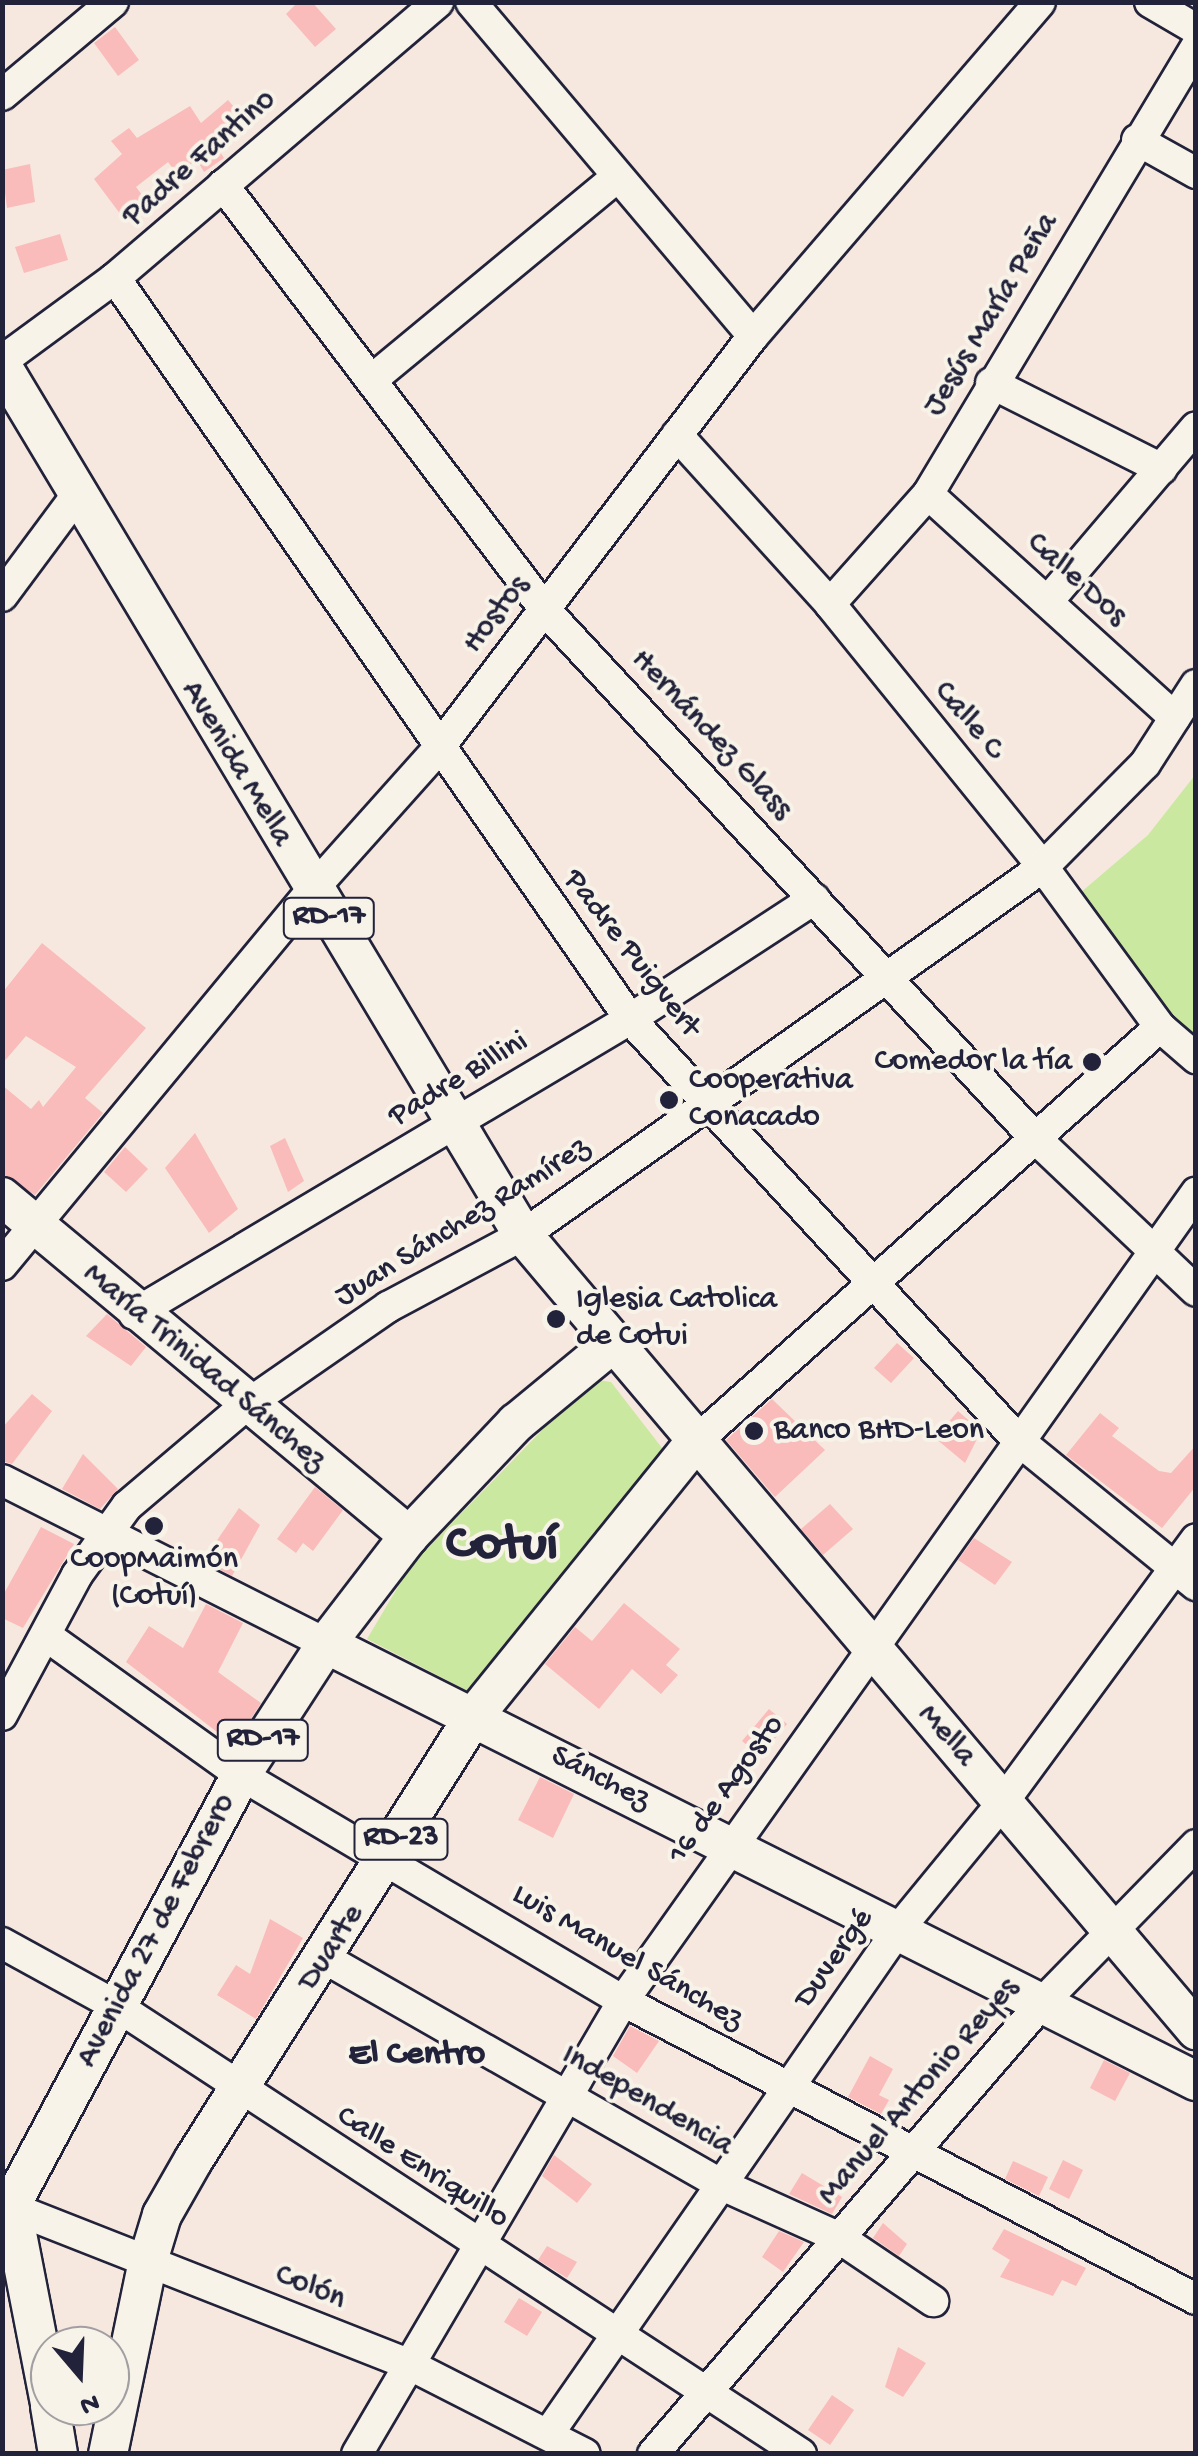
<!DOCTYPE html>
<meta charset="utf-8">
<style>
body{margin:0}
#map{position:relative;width:1198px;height:2456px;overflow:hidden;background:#f7e8df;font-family:"Gochi Hand",sans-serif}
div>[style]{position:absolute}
.green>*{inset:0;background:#cbe8a0}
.building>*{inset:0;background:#f9bcba}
.roads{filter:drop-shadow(2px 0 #22223b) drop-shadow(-2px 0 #22223b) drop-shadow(0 2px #22223b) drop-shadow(0 -2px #22223b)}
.minor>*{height:30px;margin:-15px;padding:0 15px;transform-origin:15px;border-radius:15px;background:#f7f3e8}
.major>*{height:38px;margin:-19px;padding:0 19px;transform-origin:19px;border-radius:19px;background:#f7f3e8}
.dots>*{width:28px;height:28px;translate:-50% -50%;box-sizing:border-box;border:5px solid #f7f3e8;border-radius:50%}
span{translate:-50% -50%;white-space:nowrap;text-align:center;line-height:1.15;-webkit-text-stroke:8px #f7f3e8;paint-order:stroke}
.shield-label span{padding:2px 8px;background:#f7f3e8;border:2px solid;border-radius:8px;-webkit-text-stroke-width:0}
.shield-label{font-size:30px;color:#22223b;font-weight:700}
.street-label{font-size:32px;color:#22223b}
.poi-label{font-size:32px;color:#22223b}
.right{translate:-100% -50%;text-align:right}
.left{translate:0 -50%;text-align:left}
.neighbourhood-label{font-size:35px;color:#22223b;font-weight:700}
.town-label{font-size:52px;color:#22223b;font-weight:700}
.frame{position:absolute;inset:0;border:5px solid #22223b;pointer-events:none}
.north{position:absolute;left:30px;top:2326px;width:100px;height:100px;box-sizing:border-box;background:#f7f3e8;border:2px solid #a29fa3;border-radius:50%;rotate:161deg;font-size:28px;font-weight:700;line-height:40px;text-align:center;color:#22223b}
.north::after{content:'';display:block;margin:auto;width:35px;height:45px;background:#22223b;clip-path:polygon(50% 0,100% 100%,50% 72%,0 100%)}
</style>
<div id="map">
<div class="green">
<div style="clip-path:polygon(1195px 775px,1195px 1034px,1162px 1006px,1073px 899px,1148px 835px)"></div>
<div style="clip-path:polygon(592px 1379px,611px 1382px,669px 1457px,470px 1692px,367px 1639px,411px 1565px)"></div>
</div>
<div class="building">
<div style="clip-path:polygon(298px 2px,312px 2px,336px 29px,315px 47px,286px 14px)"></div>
<div style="clip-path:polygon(115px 27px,139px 60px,118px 76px,94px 43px)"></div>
<div style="clip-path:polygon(228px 100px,247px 122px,217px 147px,224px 158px,204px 172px,197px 160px,177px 174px,168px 162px,136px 187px,146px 200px,124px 219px,94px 179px,122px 154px,111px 141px,129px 128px,137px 138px,190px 106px,201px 123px)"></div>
<div style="clip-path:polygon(30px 164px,35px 202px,7px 208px,2px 170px)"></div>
<div style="clip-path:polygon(60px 234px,68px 260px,24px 273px,15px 247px)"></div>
<div style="clip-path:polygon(42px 943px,146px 1028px,85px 1098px,103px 1113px,35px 1195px,2px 1175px,2px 1085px,31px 1109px,39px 1100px,43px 1107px,76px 1067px,26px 1036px,2px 1064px,2px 993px)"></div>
<div style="clip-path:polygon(195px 1133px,238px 1209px,209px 1233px,165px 1168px)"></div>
<div style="clip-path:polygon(285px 1138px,304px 1181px,288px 1192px,270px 1146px)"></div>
<div style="clip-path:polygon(125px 1147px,148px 1169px,126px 1192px,104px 1172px)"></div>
<div style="clip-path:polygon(107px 1314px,146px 1347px,131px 1366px,86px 1336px)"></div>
<div style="clip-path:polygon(897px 1343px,914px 1358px,891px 1383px,874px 1368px)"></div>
<div style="clip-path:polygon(32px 1394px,52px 1411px,12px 1464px,2px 1461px,2px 1428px)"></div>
<div style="clip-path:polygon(772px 1399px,825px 1450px,775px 1497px,726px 1440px)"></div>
<div style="clip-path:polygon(958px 1411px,981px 1431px,965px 1463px,935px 1438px)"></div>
<div style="clip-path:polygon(1100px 1413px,1119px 1428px,1112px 1436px,1159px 1471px,1171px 1473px,1196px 1445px,1196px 1486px,1162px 1528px,1066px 1455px)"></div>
<div style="clip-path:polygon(83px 1454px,118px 1489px,100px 1509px,62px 1489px)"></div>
<div style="clip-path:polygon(315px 1487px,343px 1510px,313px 1551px,303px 1543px,296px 1553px,277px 1539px)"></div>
<div style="clip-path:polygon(830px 1504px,853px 1529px,823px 1555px,801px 1529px)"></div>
<div style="clip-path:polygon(239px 1508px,260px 1525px,232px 1576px,203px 1561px)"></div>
<div style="clip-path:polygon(41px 1527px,74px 1544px,23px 1628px,2px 1618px,2px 1597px)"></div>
<div style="clip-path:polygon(974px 1538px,1012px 1562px,995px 1585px,958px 1560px)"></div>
<div style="clip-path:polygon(624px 1603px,680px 1649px,666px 1665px,678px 1675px,661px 1694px,632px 1669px,599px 1709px,545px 1664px,575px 1627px,592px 1641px)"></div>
<div style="clip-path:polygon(206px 1604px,243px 1623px,218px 1672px,261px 1703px,234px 1745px,126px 1662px,149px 1626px,183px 1648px)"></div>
<div style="clip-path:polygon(769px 1709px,787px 1724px,760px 1756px,742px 1741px)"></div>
<div style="clip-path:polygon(540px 1777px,574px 1794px,553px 1838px,518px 1820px)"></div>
<div style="clip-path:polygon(270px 1919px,303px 1938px,256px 2019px,217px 1995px,236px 1965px,250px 1974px)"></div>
<div style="clip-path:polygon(630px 2026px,659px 2041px,637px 2073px,613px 2056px)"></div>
<div style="clip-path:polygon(870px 2056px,893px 2069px,879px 2095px,889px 2100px,881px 2114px,848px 2097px)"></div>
<div style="clip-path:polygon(1104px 2060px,1130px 2073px,1115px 2101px,1090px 2088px)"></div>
<div style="clip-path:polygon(554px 2155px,592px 2184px,577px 2203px,542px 2176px)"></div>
<div style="clip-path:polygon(1063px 2160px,1083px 2170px,1069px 2199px,1049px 2189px)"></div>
<div style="clip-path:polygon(1013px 2161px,1048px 2177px,1039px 2196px,1005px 2179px)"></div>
<div style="clip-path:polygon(802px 2173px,842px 2197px,832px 2214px,789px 2194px)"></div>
<div style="clip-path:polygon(883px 2223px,907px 2244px,899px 2256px,873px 2238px)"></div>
<div style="clip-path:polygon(1004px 2229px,1086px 2268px,1076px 2286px,1062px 2280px,1053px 2296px,1000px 2277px,1010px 2260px,992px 2249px)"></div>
<div style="clip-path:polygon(779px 2231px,804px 2242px,783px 2272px,762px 2257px)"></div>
<div style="clip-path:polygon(547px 2246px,577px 2262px,567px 2278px,538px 2260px)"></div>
<div style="clip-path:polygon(519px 2298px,542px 2312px,527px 2336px,504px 2322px)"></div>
<div style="clip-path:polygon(898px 2347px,926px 2363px,903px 2397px,885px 2387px)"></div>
<div style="clip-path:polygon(832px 2395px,854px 2410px,830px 2445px,808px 2430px)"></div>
</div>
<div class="roads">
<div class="minor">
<div style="left:471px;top:2px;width:437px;rotate:49.8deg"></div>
<div style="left:1150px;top:2px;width:53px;rotate:30.4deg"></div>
<div style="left:2px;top:95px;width:145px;rotate:-40deg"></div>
<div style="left:1137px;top:140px;width:68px;rotate:29.2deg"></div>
<div style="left:223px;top:185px;width:535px;rotate:52.83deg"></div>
<div style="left:546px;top:611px;width:719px;rotate:47.14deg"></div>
<div style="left:1035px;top:1138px;width:222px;rotate:43.5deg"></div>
<div style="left:115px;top:278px;width:902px;rotate:55.2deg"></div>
<div style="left:630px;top:1019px;width:573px;rotate:47.34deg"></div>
<div style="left:1018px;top:1440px;width:230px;rotate:39.2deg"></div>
<div style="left:2px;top:361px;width:140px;rotate:-36.3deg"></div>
<div style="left:115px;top:278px;width:425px;rotate:-40.5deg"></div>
<div style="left:374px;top:378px;width:310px;rotate:-39.6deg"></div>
<div style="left:991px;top:383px;width:191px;rotate:26.7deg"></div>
<div style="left:677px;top:435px;width:228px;rotate:47.8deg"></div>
<div style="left:830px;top:604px;width:338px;rotate:51deg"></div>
<div style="left:1043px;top:867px;width:198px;rotate:53.8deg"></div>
<div style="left:1160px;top:1027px;width:48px;rotate:40.7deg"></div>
<div style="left:928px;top:494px;width:333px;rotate:42.2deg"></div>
<div style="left:2px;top:596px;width:126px;rotate:-53.4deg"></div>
<div style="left:1048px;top:601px;width:228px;rotate:-49.6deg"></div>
<div style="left:830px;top:604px;width:147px;rotate:-48.3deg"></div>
<div style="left:928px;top:494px;width:521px;rotate:-59.06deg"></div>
<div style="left:2px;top:1265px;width:487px;rotate:-50.4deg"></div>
<div style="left:312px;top:890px;width:189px;rotate:-48.2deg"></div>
<div style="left:438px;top:749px;width:519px;rotate:-52.67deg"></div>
<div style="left:753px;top:336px;width:440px;rotate:-49.3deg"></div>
<div style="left:134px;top:1314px;width:577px;rotate:-30.74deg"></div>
<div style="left:630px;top:1019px;width:220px;rotate:-33.1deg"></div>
<div style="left:694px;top:1443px;width:625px;rotate:-41.76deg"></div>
<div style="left:2px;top:1480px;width:363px;rotate:26.8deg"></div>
<div style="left:48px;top:1637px;width:237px;rotate:35.6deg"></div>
<div style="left:241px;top:1775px;width:444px;rotate:30.6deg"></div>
<div style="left:623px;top:2001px;width:646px;rotate:27.48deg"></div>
<div style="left:2px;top:1715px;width:159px;rotate:-61.8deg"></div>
<div style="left:77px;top:1575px;width:85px;rotate:-54.1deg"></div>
<div style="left:127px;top:1506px;width:155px;rotate:-40.3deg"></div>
<div style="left:245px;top:1406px;width:174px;rotate:-34.7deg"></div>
<div style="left:388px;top:1307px;width:153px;rotate:-28.1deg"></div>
<div style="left:523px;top:1235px;width:637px;rotate:-35.29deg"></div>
<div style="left:1043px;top:867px;width:145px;rotate:-45.3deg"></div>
<div style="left:1145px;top:764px;width:94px;rotate:-57.2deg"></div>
<div style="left:2px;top:1943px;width:129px;rotate:28.8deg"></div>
<div style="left:115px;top:2005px;width:820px;rotate:33.21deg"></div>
<div style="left:326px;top:1959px;width:454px;rotate:29.7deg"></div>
<div style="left:720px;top:2184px;width:129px;rotate:24.2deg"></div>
<div style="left:838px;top:2237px;width:115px;rotate:34deg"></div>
<div style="left:2px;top:2204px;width:439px;rotate:21.5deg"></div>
<div style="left:410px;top:2365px;width:196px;rotate:27deg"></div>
<div style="left:549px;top:2433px;width:612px;rotate:-55.25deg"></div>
<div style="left:898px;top:1930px;width:166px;rotate:-50.6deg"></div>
<div style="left:1003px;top:1802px;width:326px;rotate:-53.7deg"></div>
<div style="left:357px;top:2454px;width:525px;rotate:-59.58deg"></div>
<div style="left:623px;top:2001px;width:991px;rotate:-54.66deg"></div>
<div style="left:653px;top:2454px;width:594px;rotate:-49.23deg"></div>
<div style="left:1041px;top:2004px;width:222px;rotate:-45.7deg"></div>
</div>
<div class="major">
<div style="left:2px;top:366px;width:1013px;rotate:59.06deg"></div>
<div style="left:523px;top:1235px;width:1042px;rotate:49.75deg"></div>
<div style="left:2px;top:1197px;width:530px;rotate:39.79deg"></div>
<div style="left:326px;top:1644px;width:974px;rotate:26.67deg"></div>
<div style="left:12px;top:2208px;width:199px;rotate:79deg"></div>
<div style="left:2px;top:2222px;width:507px;rotate:-61.87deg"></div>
<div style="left:241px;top:1775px;width:156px;rotate:-57deg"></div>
<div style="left:326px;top:1644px;width:136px;rotate:-52.5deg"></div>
<div style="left:409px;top:1536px;width:156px;rotate:-46.6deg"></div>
<div style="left:516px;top:1423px;width:124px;rotate:-39.5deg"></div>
<div style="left:50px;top:2406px;width:49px;rotate:80.5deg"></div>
<div style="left:108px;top:2454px;width:197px;rotate:-78.3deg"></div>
<div style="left:148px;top:2261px;width:48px;rotate:-73.1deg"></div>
<div style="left:162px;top:2215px;width:64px;rotate:-60.3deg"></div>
<div style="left:194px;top:2159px;width:524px;rotate:-57.7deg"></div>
<div style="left:474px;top:1716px;width:351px;rotate:-51.1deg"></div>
</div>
</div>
<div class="dots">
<div style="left:1092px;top:1062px;background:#22223b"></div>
<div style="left:669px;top:1100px;background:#22223b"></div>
<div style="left:556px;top:1319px;background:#22223b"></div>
<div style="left:754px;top:1431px;background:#22223b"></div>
<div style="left:154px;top:1526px;background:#22223b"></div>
</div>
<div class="shield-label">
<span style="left:329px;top:918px">RD-17</span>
<span style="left:263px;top:1740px">RD-17</span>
<span style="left:401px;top:1839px">RD-23</span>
</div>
<div class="street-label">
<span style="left:200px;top:159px;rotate:-41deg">Padre Fantino</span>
<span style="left:992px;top:315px;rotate:-59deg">Jesús María Peña</span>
<span style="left:1076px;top:580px;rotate:42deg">Calle Dos</span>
<span style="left:497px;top:615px;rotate:-52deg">Hostos</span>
<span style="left:968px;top:721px;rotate:50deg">Calle C</span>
<span style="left:711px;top:735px;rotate:47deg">Hernández Glass</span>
<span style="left:236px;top:764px;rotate:59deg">Avenida Mella</span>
<span style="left:631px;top:954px;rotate:52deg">Padre Puigvert</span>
<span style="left:459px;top:1080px;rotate:-31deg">Padre Billini</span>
<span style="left:463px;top:1223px;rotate:-32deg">Juan Sánchez Ramírez</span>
<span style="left:204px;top:1368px;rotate:40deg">María Trinidad Sánchez</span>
<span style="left:946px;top:1736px;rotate:49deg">Mella</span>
<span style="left:600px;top:1779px;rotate:27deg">Sánchez</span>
<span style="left:727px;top:1790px;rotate:-54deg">16 de Agosto</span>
<span style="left:157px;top:1931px;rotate:-62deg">Avenida 27 de Febrero</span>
<span style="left:332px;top:1948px;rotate:-57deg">Duarte</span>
<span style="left:627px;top:1958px;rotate:30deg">Luis Manuel Sánchez</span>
<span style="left:835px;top:1959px;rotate:-55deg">Duvergé</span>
<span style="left:919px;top:2092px;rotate:-49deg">Manuel Antonio Reyes</span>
<span style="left:647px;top:2101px;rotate:30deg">Independencia</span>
<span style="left:422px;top:2168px;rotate:33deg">Calle Enriquillo</span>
<span style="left:310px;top:2288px;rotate:22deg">Colón</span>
</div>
<div class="poi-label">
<span class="right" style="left:1072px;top:1062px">Comedor la tía</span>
<span class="left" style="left:689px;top:1100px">Cooperativa<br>Conacado</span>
<span class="left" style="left:576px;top:1319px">Iglesia Catolica<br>de Cotui</span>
<span class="left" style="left:774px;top:1431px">Banco BHD-Leon</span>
<span style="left:154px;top:1579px">CoopMaimón<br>(Cotuí)</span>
</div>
<div class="neighbourhood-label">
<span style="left:417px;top:2056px">El Centro</span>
</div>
<div class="town-label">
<span style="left:502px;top:1547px">Cotuí</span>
</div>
<div class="frame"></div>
<div class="north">N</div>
</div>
